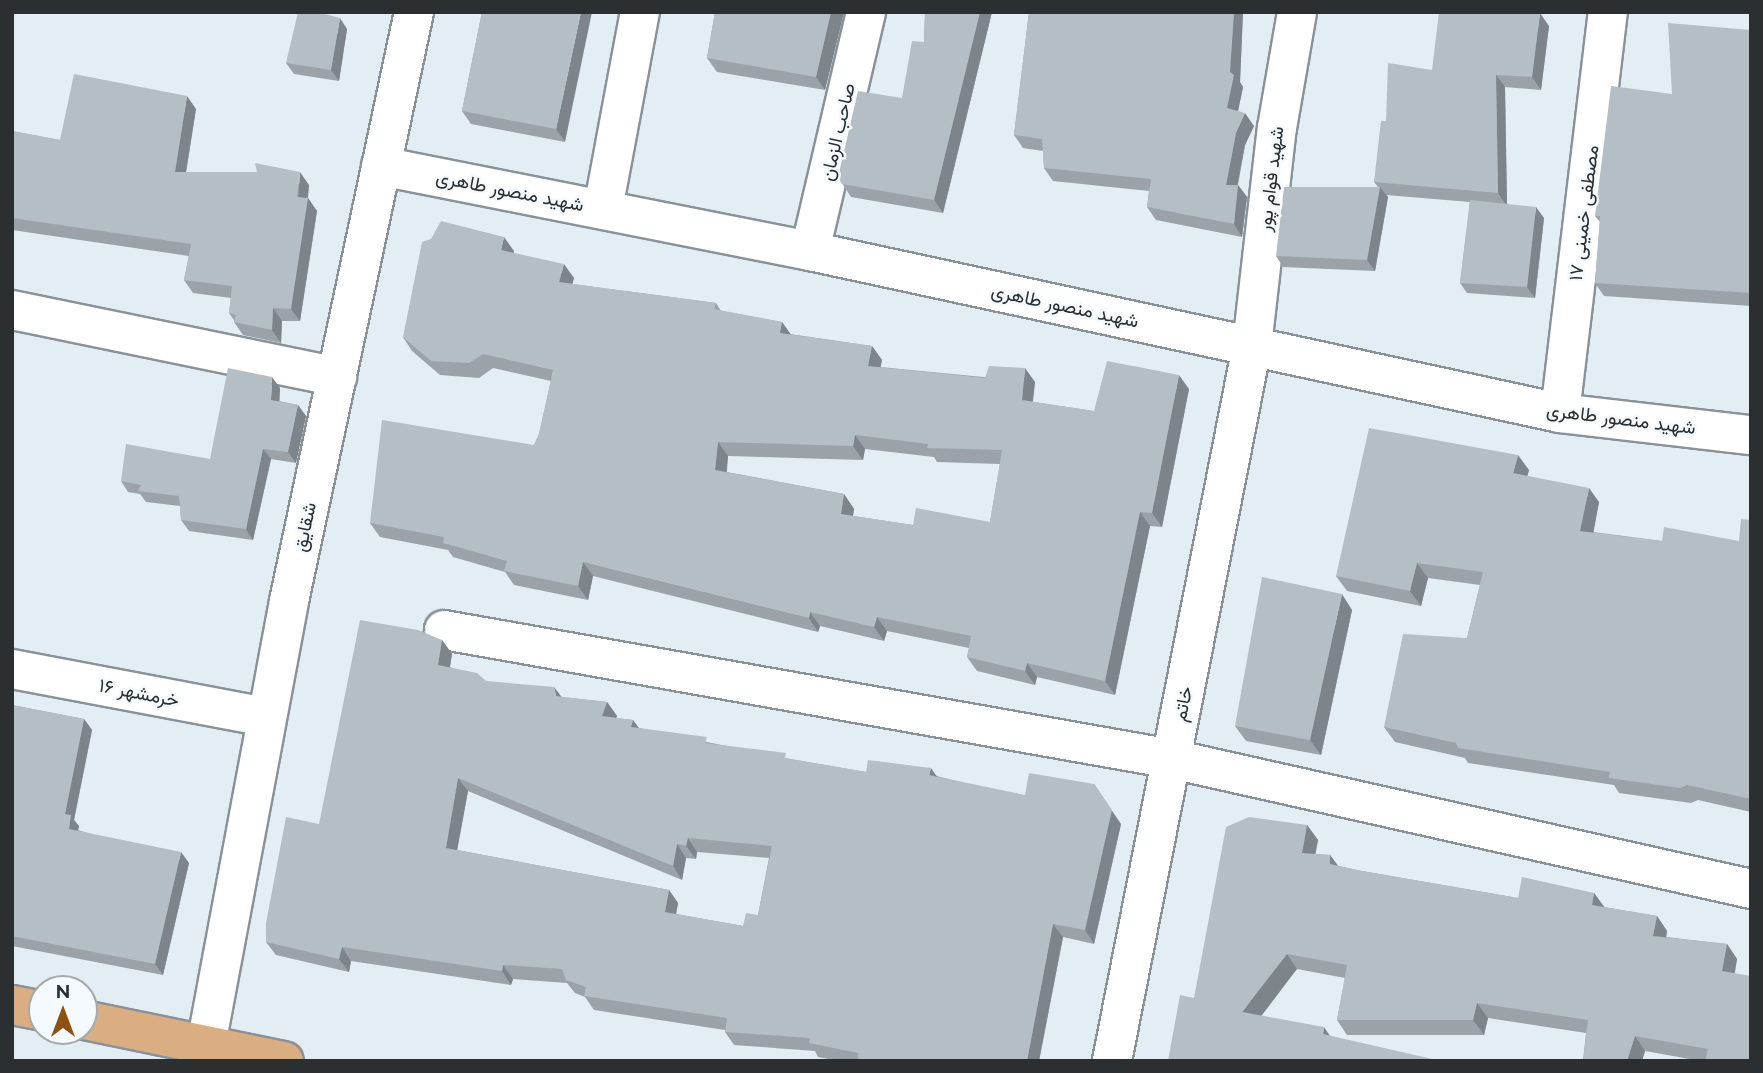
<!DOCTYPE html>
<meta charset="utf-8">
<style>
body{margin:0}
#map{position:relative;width:1763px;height:1073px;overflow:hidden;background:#e3edf4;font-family:Raleway,Vazirmatn,sans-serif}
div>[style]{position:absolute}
.roads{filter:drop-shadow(2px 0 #899299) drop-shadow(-2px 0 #899299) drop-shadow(0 2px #899299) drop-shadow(0 -2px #899299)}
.minor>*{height:38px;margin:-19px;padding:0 19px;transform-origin:19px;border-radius:19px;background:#fff}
.major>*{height:38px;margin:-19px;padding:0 19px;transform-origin:19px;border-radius:19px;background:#daad83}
.wall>*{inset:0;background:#9ba3a9}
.shaded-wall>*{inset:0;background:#7e858a}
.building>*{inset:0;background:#b4bec5}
span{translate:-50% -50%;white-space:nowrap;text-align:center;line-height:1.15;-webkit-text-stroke:5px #f4fafe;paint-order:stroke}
.street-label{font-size:19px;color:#2b2f32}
.frame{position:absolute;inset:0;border:14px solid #2b2f32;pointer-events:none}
.north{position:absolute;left:28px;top:975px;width:70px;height:70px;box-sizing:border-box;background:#f4fafe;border:2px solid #a4a9ac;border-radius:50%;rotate:0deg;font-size:19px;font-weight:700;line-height:28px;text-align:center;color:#2b2f32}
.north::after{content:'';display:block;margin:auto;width:24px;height:32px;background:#8e5111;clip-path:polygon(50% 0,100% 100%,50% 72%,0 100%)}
</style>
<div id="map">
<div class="roads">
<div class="minor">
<div style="left:381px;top:166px;width:437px;rotate:11.2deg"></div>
<div style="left:810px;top:251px;width:767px;rotate:12.19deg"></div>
<div style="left:1560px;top:413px;width:192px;rotate:6.6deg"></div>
<div style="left:603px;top:209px;width:200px;rotate:-79.4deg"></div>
<div style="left:810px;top:251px;width:245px;rotate:-76.8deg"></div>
<div style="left:12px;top:310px;width:332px;rotate:11.6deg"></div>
<div style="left:1560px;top:413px;width:404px;rotate:-83.2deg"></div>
<div style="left:444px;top:630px;width:739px;rotate:10.05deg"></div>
<div style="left:1172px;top:759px;width:593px;rotate:12.65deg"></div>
<div style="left:12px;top:669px;width:259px;rotate:10.7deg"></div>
<div style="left:206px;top:1045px;width:452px;rotate:-79.4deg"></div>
<div style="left:289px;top:601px;width:602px;rotate:-78.02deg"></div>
<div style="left:1112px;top:1061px;width:729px;rotate:-78.92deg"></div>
<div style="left:1252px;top:346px;width:219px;rotate:-83.5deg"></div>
<div style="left:1277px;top:128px;width:118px;rotate:-80.2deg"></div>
</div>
<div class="major">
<div style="left:12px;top:1005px;width:31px;rotate:11deg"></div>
<div style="left:84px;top:1020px;width:204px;rotate:11.6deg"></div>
</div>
</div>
<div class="wall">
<div style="clip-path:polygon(482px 12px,565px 142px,471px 124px,462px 111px)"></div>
<div style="clip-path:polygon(715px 12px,844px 12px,825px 90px,717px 72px,707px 58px)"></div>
<div style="clip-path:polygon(925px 12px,992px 12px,943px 213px,851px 197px,838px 177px,902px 98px,924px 42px)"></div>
<div style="clip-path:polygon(1029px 12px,1243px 12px,1240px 82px,1243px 87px,1238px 111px,1254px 126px,1245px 145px,1238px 185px,1247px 197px,1242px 237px,1156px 220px,1147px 207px,1149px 191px,1053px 181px,1044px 168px,1043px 151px,1023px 148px,1014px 135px)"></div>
<div style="clip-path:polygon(1549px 26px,1541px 90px,1505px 87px,1507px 204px,1544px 218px,1535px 298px,1467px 293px,1460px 283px,1470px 202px,1386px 195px,1388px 197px,1375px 271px,1283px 267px,1276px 256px,1378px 187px,1374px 182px,1386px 121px,1432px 70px)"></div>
<div style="clip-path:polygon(347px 29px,339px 81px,294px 74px,286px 63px)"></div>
<div style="clip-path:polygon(1751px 30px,1751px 306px,1604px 296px,1595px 283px,1600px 222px,1595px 216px,1672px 94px)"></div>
<div style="clip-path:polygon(196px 109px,186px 172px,309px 185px,308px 198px,317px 211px,300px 321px,282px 321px,281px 343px,243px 335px,234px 322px,234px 320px,229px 313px,231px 298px,193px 293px,184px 280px,189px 256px,12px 230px,12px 131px,60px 140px)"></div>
<div style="clip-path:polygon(evenodd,514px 251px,513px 253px,574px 278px,572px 284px,716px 303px,721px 311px,782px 322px,790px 334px,872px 346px,882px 360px,880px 367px,1035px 382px,1033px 402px,1094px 411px,1189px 389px,1162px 527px,1150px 526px,1115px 695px,1037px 677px,1035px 685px,977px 671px,967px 657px,969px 648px,887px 631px,884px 641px,820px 626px,818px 632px,593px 576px,588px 600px,514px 585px,505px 572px,453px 557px,448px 550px,380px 537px,370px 523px,534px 445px,539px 434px,551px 381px,493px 368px,479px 378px,440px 375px,412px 351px,403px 337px,514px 251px,865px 449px,934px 457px,937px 462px,1000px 464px,990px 522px,913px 525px,853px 516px,854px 509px,844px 494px,727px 472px,728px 456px,863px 460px,865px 449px)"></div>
<div style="clip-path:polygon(280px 388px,279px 401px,298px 405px,306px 416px,296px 463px,271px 459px,253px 540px,189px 531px,181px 520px,180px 506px,146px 502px,140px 494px,128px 492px,121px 481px,210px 459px)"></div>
<div style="clip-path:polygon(1529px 470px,1527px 476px,1599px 502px,1593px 532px,1662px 541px,1739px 541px,1751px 520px,1751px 812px,1698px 800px,1691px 803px,1619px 793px,1614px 785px,1468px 763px,1465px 758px,1395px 742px,1384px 727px,1467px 638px,1480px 585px,1428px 578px,1421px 606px,1347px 591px,1336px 576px)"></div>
<div style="clip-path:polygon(1352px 610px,1321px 755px,1246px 741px,1235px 726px)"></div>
<div style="clip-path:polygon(evenodd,442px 640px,452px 654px,450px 667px,486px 681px,561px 697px,607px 702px,617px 716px,616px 718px,633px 720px,639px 728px,790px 759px,866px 772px,937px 776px,1121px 824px,1094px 944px,1063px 937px,1039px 1061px,839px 1061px,818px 1057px,815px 1051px,734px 1045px,725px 1032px,725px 1030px,594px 1010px,585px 997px,575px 993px,567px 983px,513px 979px,511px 985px,351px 961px,349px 972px,276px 955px,266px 942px,319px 824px,442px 640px,468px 791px,682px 880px,686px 858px,696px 859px,697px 852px,769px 858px,758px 915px,743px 926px,676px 914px,678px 903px,669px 890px,457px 850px,468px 791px)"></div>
<div style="clip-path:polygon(12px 705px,84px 719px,92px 730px,74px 820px,79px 826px,78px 830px,189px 863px,163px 975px,12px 946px)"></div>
<div style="clip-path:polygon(1307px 825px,1318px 840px,1315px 854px,1330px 855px,1338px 866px,1362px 871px,1518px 898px,1594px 893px,1604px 907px,1657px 916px,1667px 931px,1666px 937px,1727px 944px,1737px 959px,1735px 973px,1751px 1061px,1701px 1061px,1645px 1051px,1642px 1061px,1583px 1061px,1586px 1033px,1488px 1018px,1484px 1035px,1347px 1035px,1337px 1020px,1345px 978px,1297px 969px,1168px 1061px,1194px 998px)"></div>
</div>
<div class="shaded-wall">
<div style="clip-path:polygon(581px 12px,592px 12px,565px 142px,556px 129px)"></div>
<div style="clip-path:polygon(831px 12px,844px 12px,825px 90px,816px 77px)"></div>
<div style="clip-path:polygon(980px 12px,992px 12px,943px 213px,934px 200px)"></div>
<div style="clip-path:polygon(1234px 12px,1243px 12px,1240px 82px,1243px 87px,1236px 121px,1227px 108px)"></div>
<div style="clip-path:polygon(1540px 13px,1549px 26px,1541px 90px,1532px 77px)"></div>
<div style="clip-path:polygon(340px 18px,347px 29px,339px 81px,331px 70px)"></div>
<div style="clip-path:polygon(1496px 75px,1505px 87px,1507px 206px,1498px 193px)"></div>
<div style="clip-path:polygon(187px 96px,196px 109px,184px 185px,175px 172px)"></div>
<div style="clip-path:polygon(1245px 113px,1254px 126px,1245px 145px,1235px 197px,1226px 185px,1236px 133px)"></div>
<div style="clip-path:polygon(300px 172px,309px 185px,307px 204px,308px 198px,317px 211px,300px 321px,291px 309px)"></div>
<div style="clip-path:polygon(1238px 185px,1247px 197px,1242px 237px,1234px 224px)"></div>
<div style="clip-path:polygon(1380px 187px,1388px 197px,1375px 271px,1367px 260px)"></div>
<div style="clip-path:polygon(1536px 207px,1544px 218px,1535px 298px,1527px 287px)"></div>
<div style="clip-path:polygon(504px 237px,514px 251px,511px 264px,501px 250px)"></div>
<div style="clip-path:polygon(564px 264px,574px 278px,569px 296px,559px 282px)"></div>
<div style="clip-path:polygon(273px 308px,282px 321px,281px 343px,272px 330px)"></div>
<div style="clip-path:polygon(782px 322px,792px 336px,780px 333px)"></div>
<div style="clip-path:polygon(872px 346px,882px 360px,878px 380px,868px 366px)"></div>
<div style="clip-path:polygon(1025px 368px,1035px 382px,1031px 414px,1022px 400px)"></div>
<div style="clip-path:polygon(1179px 375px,1189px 389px,1162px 527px,1152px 513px)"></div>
<div style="clip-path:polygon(272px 377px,280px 388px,279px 411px,271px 400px)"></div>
<div style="clip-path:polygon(298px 405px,306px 416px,296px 463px,288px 452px)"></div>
<div style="clip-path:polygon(855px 435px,865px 449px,863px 460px,853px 446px)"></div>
<div style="clip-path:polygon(718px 442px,728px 456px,725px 484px,715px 470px)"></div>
<div style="clip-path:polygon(263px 449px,271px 459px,253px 540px,246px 529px)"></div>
<div style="clip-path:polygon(1518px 455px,1529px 470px,1524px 488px,1513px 473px)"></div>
<div style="clip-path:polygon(1589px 488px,1599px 502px,1591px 546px,1580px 531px)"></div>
<div style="clip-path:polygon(844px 494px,854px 509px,851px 528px,841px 514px)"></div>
<div style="clip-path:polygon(1140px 512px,1150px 526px,1115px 695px,1105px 681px)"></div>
<div style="clip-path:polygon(583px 562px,593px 576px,588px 600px,578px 586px)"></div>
<div style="clip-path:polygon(1417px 563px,1428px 578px,1421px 606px,1410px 591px)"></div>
<div style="clip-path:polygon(1342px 594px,1352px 610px,1321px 755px,1310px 740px)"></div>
<div style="clip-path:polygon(810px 612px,820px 626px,818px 632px,809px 618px)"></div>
<div style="clip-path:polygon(877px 617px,887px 631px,884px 641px,874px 627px)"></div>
<div style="clip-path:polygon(442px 640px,452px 654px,448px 678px,438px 665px)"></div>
<div style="clip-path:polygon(1027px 663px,1037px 677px,1035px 685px,1025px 671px)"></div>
<div style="clip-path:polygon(554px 687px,564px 700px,556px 696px)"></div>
<div style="clip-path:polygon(607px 702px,617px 716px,612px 730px,602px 716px)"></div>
<div style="clip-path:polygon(84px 719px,92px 730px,74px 820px,79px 826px,76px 839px,69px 829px,65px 814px)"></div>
<div style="clip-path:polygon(633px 720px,642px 733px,631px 727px)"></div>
<div style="clip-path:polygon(931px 768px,940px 781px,929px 775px)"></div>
<div style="clip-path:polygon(458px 778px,468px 791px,455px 862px,446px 848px)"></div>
<div style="clip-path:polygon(1094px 784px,1121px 824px,1094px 944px,1085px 930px)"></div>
<div style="clip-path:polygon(1307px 825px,1318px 840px,1313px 868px,1302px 853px)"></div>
<div style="clip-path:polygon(688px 838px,697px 852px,696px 859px,686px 846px)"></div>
<div style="clip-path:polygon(677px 844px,686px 858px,682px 880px,673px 866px)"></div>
<div style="clip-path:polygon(181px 852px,189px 863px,163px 975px,155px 964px)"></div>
<div style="clip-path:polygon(1330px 855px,1341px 870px,1330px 864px)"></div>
<div style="clip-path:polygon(669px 890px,678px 903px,674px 926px,665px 912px)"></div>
<div style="clip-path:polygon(1594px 893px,1605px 908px,1592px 905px)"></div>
<div style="clip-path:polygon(1657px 916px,1667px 931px,1664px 951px,1653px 936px)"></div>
<div style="clip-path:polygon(1053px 924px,1063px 937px,1039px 1061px,1027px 1061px)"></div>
<div style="clip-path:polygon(1727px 944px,1737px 959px,1732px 986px,1722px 971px)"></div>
<div style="clip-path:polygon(342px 947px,351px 961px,349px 972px,339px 959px)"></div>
<div style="clip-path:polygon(1287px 954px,1297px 969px,1253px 1027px,1242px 1012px)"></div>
<div style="clip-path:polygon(503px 965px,513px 979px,511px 985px,502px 971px)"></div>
<div style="clip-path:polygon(1477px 1003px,1488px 1018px,1484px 1035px,1473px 1020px)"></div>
<div style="clip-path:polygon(1324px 1027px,1334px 1042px,1323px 1034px)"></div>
<div style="clip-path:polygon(1635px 1036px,1645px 1051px,1642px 1061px,1627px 1061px)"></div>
</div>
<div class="building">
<div style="clip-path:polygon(298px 12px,317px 12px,340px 18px,331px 70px,286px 63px)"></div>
<div style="clip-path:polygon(482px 12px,581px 12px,556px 129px,462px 111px)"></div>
<div style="clip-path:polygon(715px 12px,831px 12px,816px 77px,707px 58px)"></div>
<div style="clip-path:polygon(925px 12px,980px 12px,934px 200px,842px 184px,838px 177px,858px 91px,902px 98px,912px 41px,924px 42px)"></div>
<div style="clip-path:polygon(1029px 12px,1234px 12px,1230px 72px,1234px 75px,1227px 108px,1245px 113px,1236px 133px,1226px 185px,1238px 185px,1234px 224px,1147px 207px,1151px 179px,1044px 168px,1042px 139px,1014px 135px)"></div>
<div style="clip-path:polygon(1439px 12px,1525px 12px,1540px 13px,1532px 77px,1496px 75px,1498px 193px,1374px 182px,1381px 121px,1386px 121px,1388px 63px,1432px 70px)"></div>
<div style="clip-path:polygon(1668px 23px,1751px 30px,1751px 293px,1595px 283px,1600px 216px,1595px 216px,1611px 86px,1672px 94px)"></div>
<div style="clip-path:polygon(74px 74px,187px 96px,175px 172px,257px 172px,255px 163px,300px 172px,297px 197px,308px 198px,291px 309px,273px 308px,272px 330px,234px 322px,236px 315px,229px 313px,232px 286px,184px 280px,191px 244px,12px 218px,12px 131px,60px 140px)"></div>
<div style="clip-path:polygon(1284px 187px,1380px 187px,1367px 260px,1276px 256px)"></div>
<div style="clip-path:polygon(1470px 200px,1536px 207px,1527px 287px,1460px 283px)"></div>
<div style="clip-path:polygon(evenodd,441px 221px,504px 237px,501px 250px,564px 264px,559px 282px,716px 303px,714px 309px,782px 322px,780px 333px,872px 346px,868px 366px,985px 378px,989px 366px,1025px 368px,1022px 400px,1094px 411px,1107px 361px,1179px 375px,1152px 513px,1140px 512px,1105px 681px,1027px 663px,1025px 671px,967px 657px,971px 636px,877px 617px,874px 627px,810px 612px,809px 618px,583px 562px,578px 586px,504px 571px,507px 561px,443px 543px,444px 537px,370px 523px,382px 420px,534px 445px,539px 434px,553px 370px,483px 354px,469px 363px,431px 361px,403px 337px,422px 242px,431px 239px,441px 221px,855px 435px,928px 444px,927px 448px,1002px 450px,990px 522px,916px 508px,913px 525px,841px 514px,844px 494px,715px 470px,718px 442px,853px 446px,855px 435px)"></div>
<div style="clip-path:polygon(228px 368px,272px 377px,271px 400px,298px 405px,288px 452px,263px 449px,246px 529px,181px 520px,179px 496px,138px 491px,141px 485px,121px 481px,126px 444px,210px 459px)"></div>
<div style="clip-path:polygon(1369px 428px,1518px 455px,1513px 473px,1589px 488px,1580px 531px,1662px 541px,1664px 527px,1739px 541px,1741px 519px,1751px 520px,1751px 799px,1687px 785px,1680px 788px,1609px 778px,1610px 772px,1458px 748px,1456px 743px,1384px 727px,1403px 634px,1467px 638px,1483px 572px,1417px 563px,1410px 591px,1336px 576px)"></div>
<div style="clip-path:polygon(1262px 577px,1342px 594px,1310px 740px,1235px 726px)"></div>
<div style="clip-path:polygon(evenodd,360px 620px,418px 630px,442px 640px,438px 665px,477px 673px,486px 681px,554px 687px,556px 696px,607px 702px,602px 716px,633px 720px,631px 727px,707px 737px,705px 743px,786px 753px,785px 758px,866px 772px,868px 760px,931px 768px,929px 775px,1025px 795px,1029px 773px,1094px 784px,1112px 810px,1085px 930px,1053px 924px,1027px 1061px,866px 1061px,858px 1059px,858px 1053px,809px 1043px,810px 1038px,725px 1032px,727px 1018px,584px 996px,586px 987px,566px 980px,562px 969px,503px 965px,502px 971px,342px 947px,339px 959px,266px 942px,266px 923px,286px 817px,319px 824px,360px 620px,458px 778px,673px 866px,677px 844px,686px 846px,688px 838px,772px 846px,758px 915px,746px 913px,743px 926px,665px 912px,669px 890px,446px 848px,458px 778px)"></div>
<div style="clip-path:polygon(12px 705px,84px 719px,65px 814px,71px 815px,69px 829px,181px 852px,155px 964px,12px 936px)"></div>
<div style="clip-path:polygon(1249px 817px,1307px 825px,1302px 853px,1330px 855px,1330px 864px,1362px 871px,1518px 898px,1522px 877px,1594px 893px,1592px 905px,1657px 916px,1653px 936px,1727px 944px,1722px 971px,1751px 976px,1751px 1061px,1705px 1061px,1708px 1049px,1635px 1036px,1627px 1061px,1583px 1061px,1588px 1020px,1477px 1003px,1473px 1020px,1337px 1020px,1347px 965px,1287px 954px,1242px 1012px,1324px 1027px,1323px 1034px,1441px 1061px,1168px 1061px,1180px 995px,1194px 998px,1226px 827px)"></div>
</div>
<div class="street-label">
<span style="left:838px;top:132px;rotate:-77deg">صاحب الزمان</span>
<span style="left:1271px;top:179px;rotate:-83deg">شهید قوام پور</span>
<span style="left:510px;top:191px;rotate:11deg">شهید منصور طاهری</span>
<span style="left:1584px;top:213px;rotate:-83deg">مصطفی خمینی ۱۷</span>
<span style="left:1065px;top:306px;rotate:12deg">شهید منصور طاهری</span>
<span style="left:1621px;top:419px;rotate:7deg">شهید منصور طاهری</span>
<span style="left:305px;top:527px;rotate:-78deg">شقایق</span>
<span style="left:139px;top:693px;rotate:11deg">خرمشهر ۱۶</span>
<span style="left:1183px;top:704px;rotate:-79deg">خاتم</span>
</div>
<div class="frame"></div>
<div class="north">N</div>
</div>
